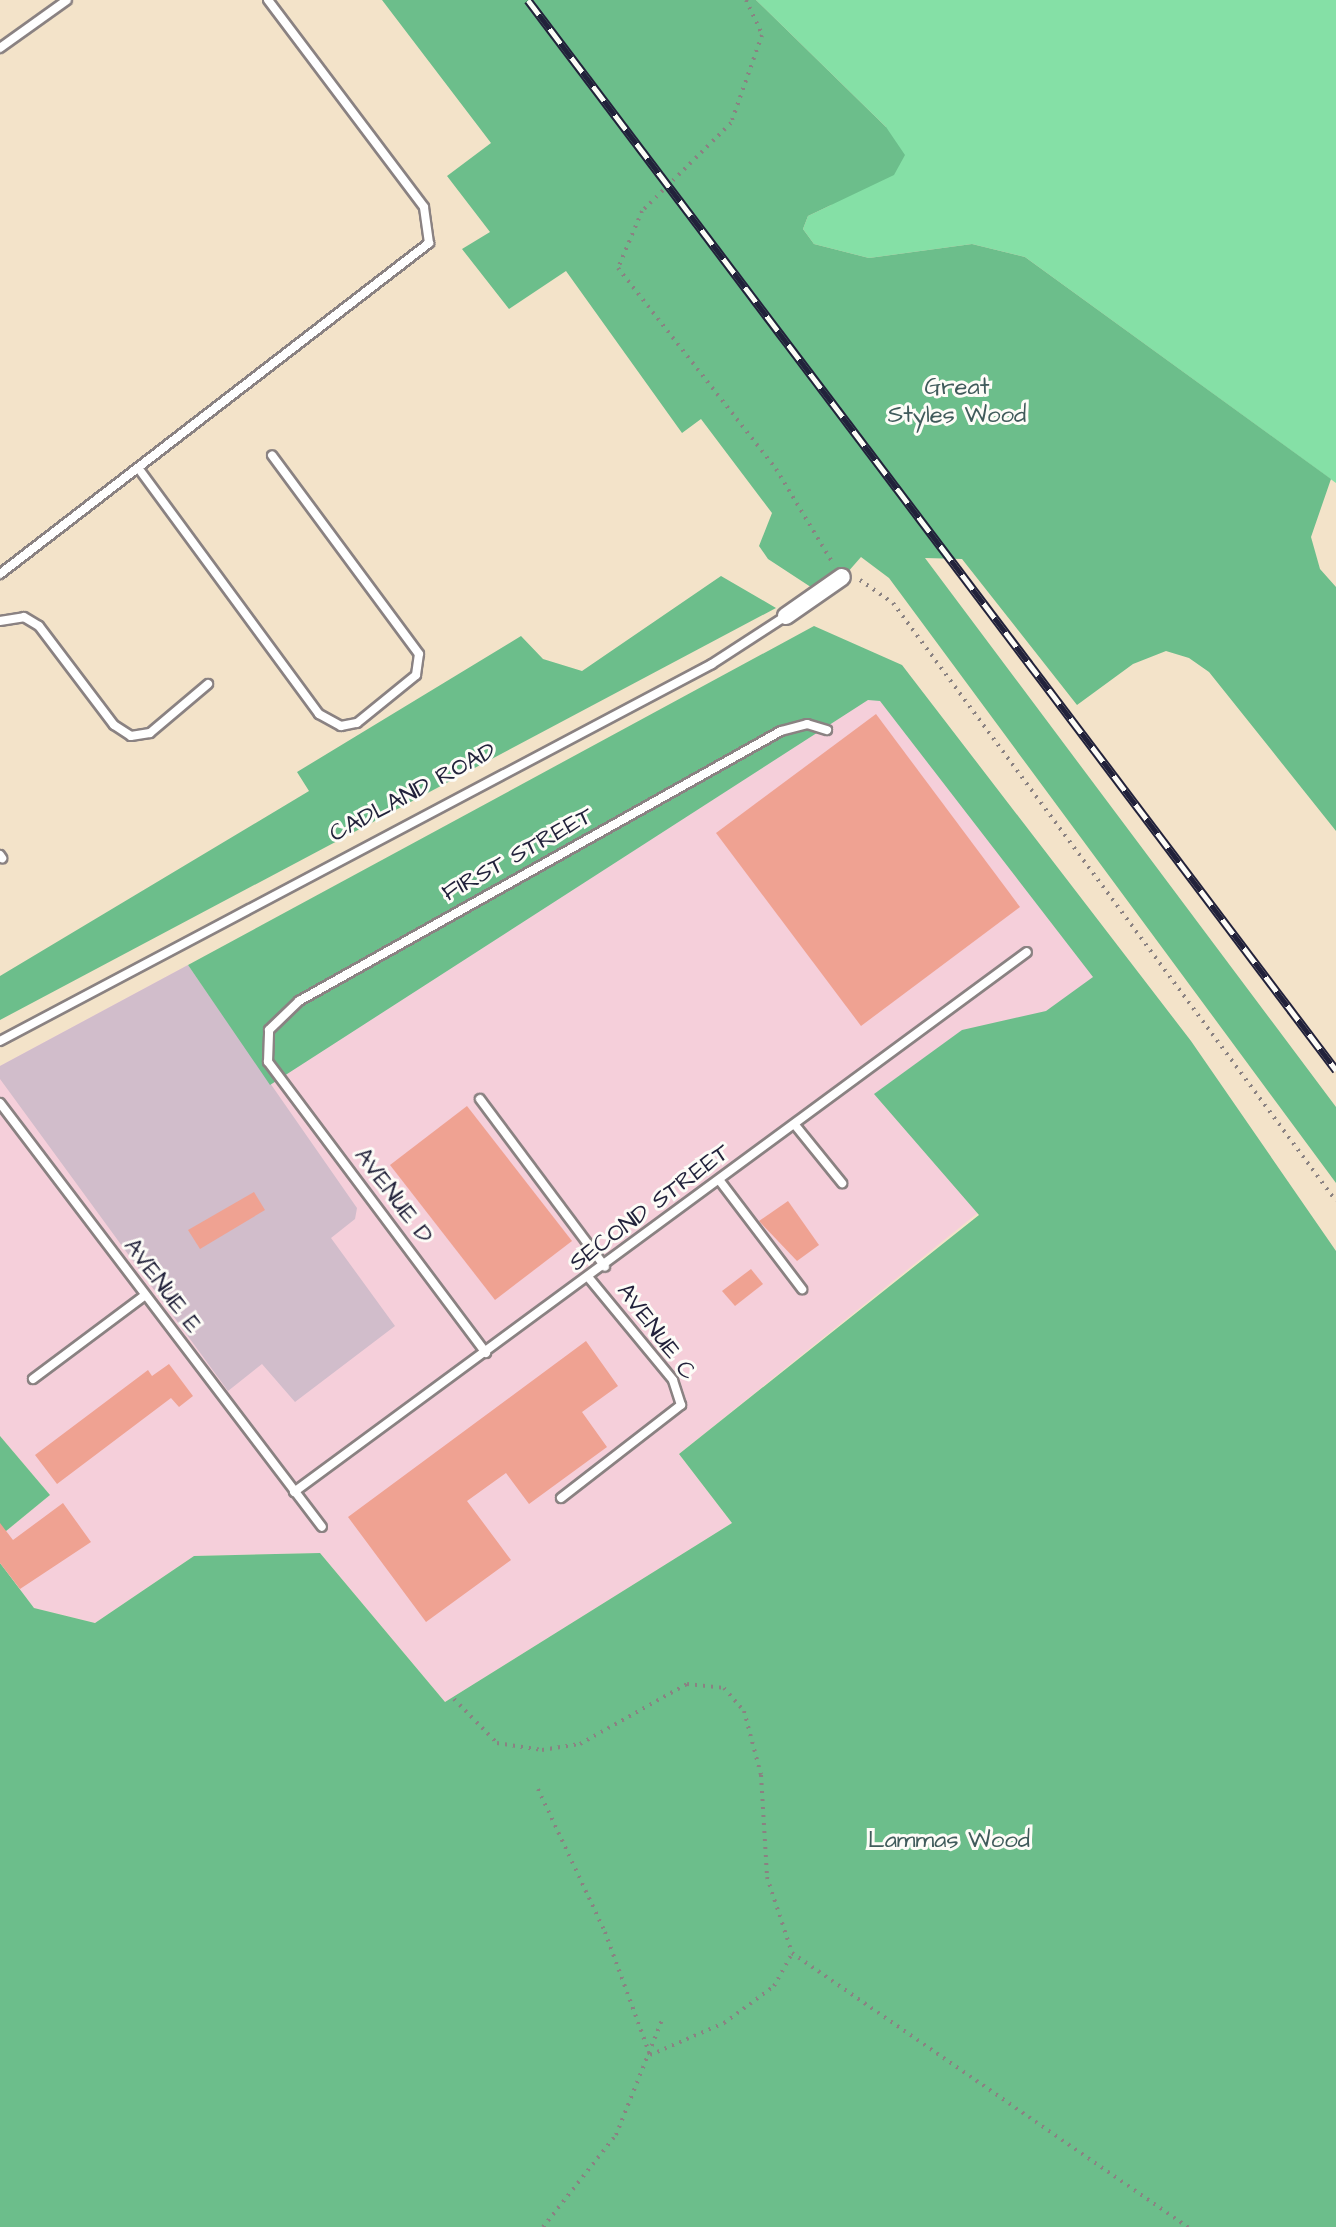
<!DOCTYPE html>
<style>
body{margin:0}
#map{position:relative;width:1336px;height:2227px;overflow:hidden;background:#f3e3c9;font-family:"Architects Daughter",sans-serif}
div>[style]{position:absolute}
.built>*{inset:0;background:#f5cfda}
.industrial>*{inset:0;background:#d1bdcb}
.green>*{inset:0;background:#85e0a6}
.forest>*{inset:0;background:#6cbe8b}
.building>*{inset:0;background:#efa292}
.path>*{height:4px;margin-top:-2px;transform-origin:0;background:repeating-linear-gradient(90deg,#8a8282 0 2px,transparent 0 8px)}
.roads{filter:drop-shadow(2px 0 #8a8282) drop-shadow(-2px 0 #8a8282) drop-shadow(0 2px #8a8282) drop-shadow(0 -2px #8a8282)}
.lane>*{height:8px;margin:-4px;padding:0 4px;transform-origin:4px;border-radius:4px;background:#fff}
.street>*{height:16px;margin:-8px;padding:0 8px;transform-origin:8px;border-radius:8px;background:#fff}
.rail>*{height:9px;margin-top:-4.5px;transform-origin:0;background:repeating-linear-gradient(90deg,#fdfcf7 0 18px,#22223b 0 36px);box-sizing:border-box;border-block:2px solid #22223b}
span{translate:-50% -50%;white-space:nowrap;text-align:center;line-height:1.15;-webkit-text-stroke:6px #fdfcf7;paint-order:stroke}
.park-label{font-size:24px;color:#405b5b}
.street-label{font-size:24px;color:#22223b}
</style>
<div id="map">
<div class="built">
<div style="clip-path:polygon(902px 665px,1105px 938px,1191px 1041px,679px 1454px,732px 1523px,445px 1702px,320px 1553px,194px 1556px,95px 1623px,34px 1608px,0 1563px,0 1536px,50px 1495px,0 1436px,0 1066px,188px 965px,235px 1037px)"></div>
</div>
<div class="industrial">
<div style="clip-path:polygon(188px 965px,357px 1208px,355px 1219px,331px 1238px,395px 1326px,295px 1402px,262px 1364px,228px 1391px,0 1079px,0 1066px)"></div>
</div>
<div class="green">
<div style="clip-path:polygon(756px 0,1336px 0,1336px 483px,1025px 257px,972px 244px,869px 258px,814px 244px,803px 229px,808px 216px,831px 205px,886px 127px)"></div>
</div>
<div class="forest">
<div style="clip-path:polygon(382px 0,756px 0,886px 127px,905px 155px,894px 175px,808px 216px,803px 229px,814px 244px,869px 258px,972px 244px,1025px 257px,1331px 479px,1311px 537px,1320px 569px,1336px 587px,1336px 831px,1209px 672px,1189px 658px,1166px 651px,1133px 664px,1077px 705px,962px 559px,925px 558px,1336px 1107px,1336px 1183px,889px 578px,861px 557px,826px 597px,768px 559px,759px 546px,772px 513px,701px 419px,682px 433px,566px 271px,509px 309px,462px 249px,490px 232px,447px 176px,491px 143px)"></div>
<div style="clip-path:polygon(721px 576px,776px 608px,0 1020px,0 976px,309px 791px,297px 772px,521px 636px,543px 659px,582px 671px)"></div>
<div style="clip-path:polygon(814px 626px,902px 665px,1191px 1041px,1336px 1251px,1336px 2227px,0 2227px,0 1563px,34px 1608px,95px 1623px,194px 1556px,320px 1553px,445px 1702px,732px 1523px,679px 1454px,979px 1215px,874px 1094px,962px 1030px,1046px 1011px,1093px 977px,880px 701px,868px 700px,270px 1085px,188px 965px)"></div>
<div style="clip-path:polygon(0 1436px,50px 1495px,0 1536px)"></div>
</div>
<div class="building">
<div style="clip-path:polygon(876px 714px,1020px 907px,861px 1026px,716px 833px)"></div>
<div style="clip-path:polygon(467px 1106px,572px 1241px,495px 1300px,390px 1165px)"></div>
<div style="clip-path:polygon(254px 1192px,265px 1210px,200px 1249px,188px 1230px)"></div>
<div style="clip-path:polygon(788px 1201px,819px 1245px,797px 1261px,759px 1221px)"></div>
<div style="clip-path:polygon(751px 1269px,763px 1284px,735px 1306px,722px 1291px)"></div>
<div style="clip-path:polygon(586px 1341px,618px 1386px,582px 1412px,607px 1447px,529px 1504px,506px 1473px,467px 1501px,511px 1560px,426px 1622px,348px 1517px)"></div>
<div style="clip-path:polygon(169px 1364px,193px 1396px,179px 1407px,171px 1398px,57px 1484px,35px 1455px,148px 1370px,152px 1376px)"></div>
<div style="clip-path:polygon(63px 1503px,91px 1542px,20px 1589px,0 1563px,0 1523px,13px 1540px)"></div>
</div>
<div class="path">
<div style="left:746px;top:0;width:38px;rotate:65deg"></div>
<div style="left:762px;top:35px;width:93px;rotate:109.4deg"></div>
<div style="left:731px;top:123px;width:125px;rotate:135.3deg"></div>
<div style="left:642px;top:211px;width:62px;rotate:112.8deg"></div>
<div style="left:618px;top:268px;width:256px;rotate:51.8deg"></div>
<div style="left:776px;top:469px;width:112px;rotate:58.9deg"></div>
<div style="left:860px;top:580px;width:40px;rotate:34.9deg"></div>
<div style="left:893px;top:603px;width:744px;rotate:53.47deg"></div>
<div style="left:454px;top:1699px;width:62px;rotate:45.7deg"></div>
<div style="left:497px;top:1743px;width:46px;rotate:8.8deg"></div>
<div style="left:542px;top:1750px;width:38px;rotate:-9deg"></div>
<div style="left:580px;top:1744px;width:123px;rotate:-29.3deg"></div>
<div style="left:687px;top:1684px;width:37px;rotate:6deg"></div>
<div style="left:724px;top:1688px;width:30px;rotate:49deg"></div>
<div style="left:744px;top:1711px;width:66px;rotate:75.1deg"></div>
<div style="left:761px;top:1775px;width:102px;rotate:86.6deg"></div>
<div style="left:767px;top:1877px;width:80px;rotate:71.8deg"></div>
<div style="left:792px;top:1953px;width:482px;rotate:34.7deg"></div>
<div style="left:538px;top:1789px;width:158px;rotate:64.9deg"></div>
<div style="left:605px;top:1932px;width:131px;rotate:69.9deg"></div>
<div style="left:650px;top:2055px;width:81px;rotate:-23.4deg"></div>
<div style="left:724px;top:2023px;width:62px;rotate:-36.5deg"></div>
<div style="left:774px;top:1986px;width:37px;rotate:-61deg"></div>
<div style="left:543px;top:2227px;width:117px;rotate:-51.6deg"></div>
<div style="left:616px;top:2135px;width:124px;rotate:-68.2deg"></div>
</div>
<div class="roads">
<div class="lane">
<div style="left:0;top:48px;width:82px;rotate:-35.6deg"></div>
<div style="left:139px;top:469px;width:304px;rotate:53.7deg"></div>
<div style="left:319px;top:714px;width:25px;rotate:29deg"></div>
<div style="left:341px;top:726px;width:16px;rotate:-11deg"></div>
<div style="left:357px;top:723px;width:76px;rotate:-39.1deg"></div>
<div style="left:416px;top:675px;width:21px;rotate:-82deg"></div>
<div style="left:419px;top:654px;width:247px;rotate:-126.5deg"></div>
<div style="left:0;top:574px;width:542px;rotate:-37.65deg"></div>
<div style="left:429px;top:243px;width:36px;rotate:-98deg"></div>
<div style="left:424px;top:207px;width:259px;rotate:-127deg"></div>
<div style="left:0;top:621px;width:24px;rotate:-9deg"></div>
<div style="left:24px;top:617px;width:17px;rotate:31deg"></div>
<div style="left:39px;top:626px;width:124px;rotate:52.9deg"></div>
<div style="left:114px;top:725px;width:20px;rotate:33deg"></div>
<div style="left:131px;top:736px;width:19px;rotate:-9deg"></div>
<div style="left:150px;top:733px;width:76px;rotate:-40.2deg"></div>
<div style="left:0;top:855px;width:4px;rotate:56deg"></div>
<div style="left:0;top:1041px;width:806px;rotate:-27.9deg"></div>
<div style="left:712px;top:664px;width:88px;rotate:-33deg"></div>
<div style="left:480px;top:1099px;width:209px;rotate:53.3deg"></div>
<div style="left:0;top:1103px;width:532px;rotate:52.79deg"></div>
<div style="left:795px;top:1125px;width:75px;rotate:51deg"></div>
<div style="left:720px;top:1181px;width:136px;rotate:52.8deg"></div>
<div style="left:486px;top:1353px;width:364px;rotate:-126.8deg"></div>
<div style="left:268px;top:1062px;width:32px;rotate:-88deg"></div>
<div style="left:269px;top:1030px;width:42px;rotate:-44deg"></div>
<div style="left:299px;top:1001px;width:552px;rotate:-29.26deg"></div>
<div style="left:781px;top:731px;width:27px;rotate:-15deg"></div>
<div style="left:807px;top:724px;width:21px;rotate:17deg"></div>
<div style="left:33px;top:1379px;width:139px;rotate:-36.8deg"></div>
<div style="left:294px;top:1492px;width:910px;rotate:-36.38deg"></div>
<div style="left:561px;top:1498px;width:152px;rotate:-37.8deg"></div>
<div style="left:681px;top:1405px;width:26px;rotate:-108deg"></div>
<div style="left:673px;top:1380px;width:132px;rotate:-129.5deg"></div>
</div>
<div class="street">
<div style="left:786px;top:616px;width:68px;rotate:-34.9deg"></div>
</div>
</div>
<div class="rail">
<div style="left:528px;top:0;width:1341px;rotate:52.94deg"></div>
</div>
<div class="park-label">
<span style="left:957px;top:402px">Great<br>Styles Wood</span>
<span style="left:949px;top:1841px">Lammas Wood</span>
</div>
<div class="street-label">
<span style="left:413px;top:793px;rotate:-28deg">CADLAND ROAD</span>
<span style="left:518px;top:855px;rotate:-29deg">FIRST STREET</span>
<span style="left:393px;top:1196px;rotate:53deg">AVENUE D</span>
<span style="left:650px;top:1208px;rotate:-37deg">SECOND STREET</span>
<span style="left:162px;top:1286px;rotate:53deg">AVENUE E</span>
<span style="left:656px;top:1332px;rotate:53deg">AVENUE C</span>
</div>
</div>
